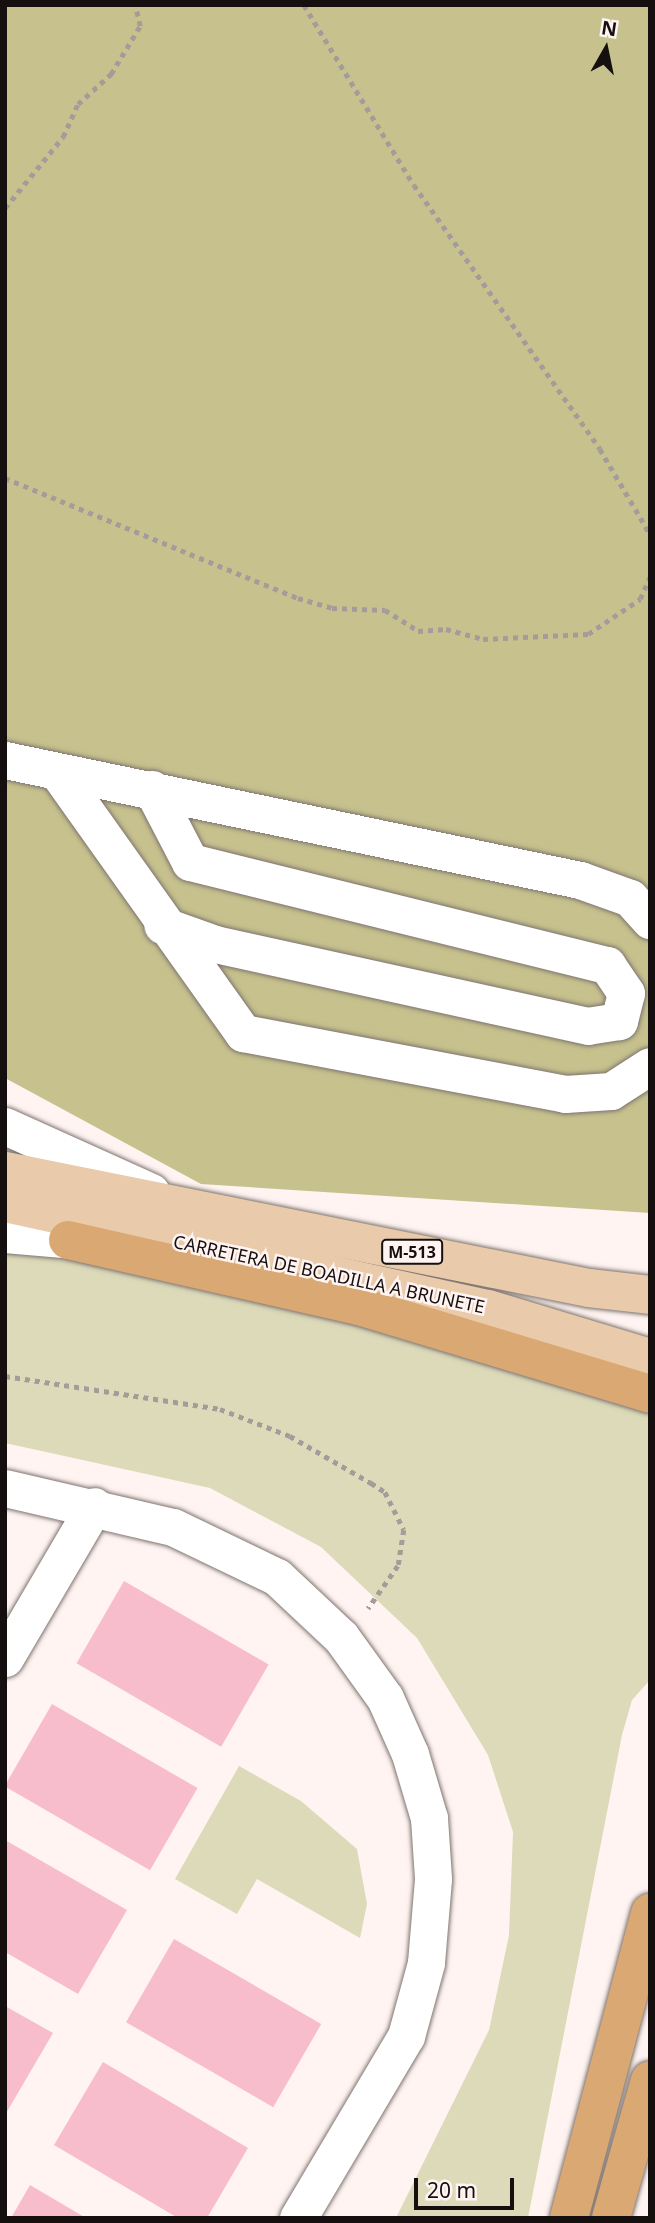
<!DOCTYPE html>
<html>
<head>
<meta charset="utf-8">
<style>
  body { margin:0 }
  #map { position:relative; width:655px; height:2223px; overflow:hidden; background:#fff4f1; font-family:"Noto Sans",sans-serif }
  div>[style] { position:absolute }
  .green>* { inset:0; background:#dddaba }
  .forest>* { inset:0; background:#c6c18d }
  .building>* { inset:0; background:#f7bdcc; transform-origin:0 0 }
  .path>* { height:4.5px; margin-top:-2.25px; transform-origin:0; background:repeating-linear-gradient(90deg,#a59c9a 0 5px,transparent 0 10px) }
  .roads { filter:drop-shadow(0 0 2px #7f7470) drop-shadow(0 0 2px #7f7470) }
  .minor>* { height:37px; margin:-18.5px; padding:0 18.5px; transform-origin:18.5px; border-radius:18.5px; background:#fff }
  .major>* { height:38px; margin:-19px; padding:0 19px; transform-origin:19px; border-radius:19px; background:#e9cbab }
  .highway>* { height:38px; margin:-19px; padding:0 19px; transform-origin:19px; border-radius:19px; background:#daa973 }
  span { translate:-50% -50%; white-space:nowrap; text-align:center; line-height:1.15; -webkit-text-stroke:5px #fff4f1; paint-order:stroke }
  .shield-label span { padding:2px 5px; background:#fff4f1; border:2px solid; border-radius:5px; -webkit-text-stroke-width:0 }
  .shield-label { font-size:16px; color:#15100f; font-weight:700 }
  .street-label { font-size:18px; color:#15100f }
  .frame { position:absolute; inset:0; border:7px solid #15100f; pointer-events:none }
  .north { position:absolute; left:571px; top:14px; width:70px; height:70px; -webkit-text-stroke:5px #fff4f1; paint-order:stroke; rotate:9deg; font-size:19px; font-weight:700; line-height:28px; text-align:center; color:#15100f }
  .north::after { content:''; display:block; margin:auto; width:24px; height:32px; background:#15100f; clip-path:polygon(50% 0,100% 100%,50% 72%,0 100%) }
  .scale { position:absolute; left:414px; top:2178px; width:100px; height:32px; box-sizing:border-box; border:4px solid #15100f; border-top:0; padding-left:9px; font-size:21px; line-height:24px; white-space:nowrap; color:#15100f; -webkit-text-stroke:5px #fff4f1; paint-order:stroke }
</style>
</head>
<body>
<div id="map">
  <div class="green">
    <i style="clip-path:polygon(5px 1250px,183px 1271px,650px 1400px,650px 1680px,632px 1700px,622px 1735px,528px 2218px,396px 2218px,489px 2030px,509px 1935px,513px 1832px,488px 1755px,417px 1638px,321px 1547px,210px 1488px,5px 1443px)"></i>
    <i style="clip-path:polygon(239px 1766px,301px 1801px,357px 1849px,367px 1904px,360px 1938px,257px 1879px,237px 1914px,175px 1879px)"></i>
  </div>
  <div class="forest">
    <i style="clip-path:polygon(5px 5px,650px 5px,650px 1213px,201px 1184px,5px 1078px)"></i>
  </div>
  <div class="building">
    <i style="left:124px;top:1581px;width:167px;height:95px;rotate:30deg"></i>
    <i style="left:52px;top:1704px;width:168px;height:95px;rotate:30deg"></i>
    <i style="clip-path:polygon(5px 1840px,127px 1910px,78px 1994px,5px 1952px)"></i>
    <i style="left:174px;top:1939px;width:170px;height:96px;rotate:30deg"></i>
    <i style="clip-path:polygon(5px 2006px,53px 2033px,5px 2115px)"></i>
    <i style="clip-path:polygon(103px 2062px,248px 2148px,207px 2218px,178px 2218px,54px 2145px)"></i>
    <i style="clip-path:polygon(30px 2185px,86px 2218px,11px 2218px)"></i>
  </div>
  <div class="path">
    <i style="left:304px;top:5px;width:211px;rotate:58.6deg"></i>
    <i style="left:414px;top:185px;width:323px;rotate:54.8deg"></i>
    <i style="left:600px;top:449px;width:99px;rotate:59.5deg"></i>
    <i style="left:5px;top:208px;width:92px;rotate:-50.8deg"></i>
    <i style="left:63px;top:137px;width:36px;rotate:-66deg"></i>
    <i style="left:78px;top:104px;width:45px;rotate:-42.3deg"></i>
    <i style="left:111px;top:74px;width:56px;rotate:-58.9deg"></i>
    <i style="left:140px;top:26px;width:22px;rotate:-103deg"></i>
    <i style="left:5px;top:478px;width:317px;rotate:22.3deg"></i>
    <i style="left:298px;top:598px;width:35px;rotate:16deg"></i>
    <i style="left:332px;top:608px;width:53px;rotate:2.2deg"></i>
    <i style="left:385px;top:610px;width:39px;rotate:32deg"></i>
    <i style="left:418px;top:631px;width:28px;rotate:-4deg"></i>
    <i style="left:446px;top:629px;width:38px;rotate:15deg"></i>
    <i style="left:483px;top:639px;width:105px;rotate:-2.7deg"></i>
    <i style="left:588px;top:634px;width:63px;rotate:-33.9deg"></i>
    <i style="left:640px;top:599px;width:24px;rotate:-66deg"></i>
    <i style="left:5px;top:1376px;width:218px;rotate:8.7deg"></i>
    <i style="left:220px;top:1409px;width:75px;rotate:21.1deg"></i>
    <i style="left:290px;top:1436px;width:94px;rotate:30.1deg"></i>
    <i style="left:371px;top:1483px;width:17px;rotate:33deg"></i>
    <i style="left:385px;top:1492px;width:42px;rotate:63.4deg"></i>
    <i style="left:404px;top:1530px;width:36px;rotate:99deg"></i>
    <i style="left:398px;top:1566px;width:52px;rotate:124.9deg"></i>
  </div>
  <div class="roads">
    <div class="minor">
      <i style="left:5px;top:760px;width:587px;rotate:11.79deg"></i>
      <i style="left:580px;top:880px;width:53px;rotate:19.8deg"></i>
      <i style="left:630px;top:898px;width:30px;rotate:48deg"></i>
      <i style="left:59px;top:774px;width:318px;rotate:54.6deg"></i>
      <i style="left:243px;top:1033px;width:328px;rotate:10.7deg"></i>
      <i style="left:565px;top:1094px;width:46px;rotate:-3.7deg"></i>
      <i style="left:611px;top:1091px;width:46px;rotate:-32.7deg"></i>
      <i style="left:152px;top:789px;width:82px;rotate:62.5deg"></i>
      <i style="left:190px;top:862px;width:430px;rotate:13.9deg"></i>
      <i style="left:607px;top:965px;width:34px;rotate:56deg"></i>
      <i style="left:626px;top:993px;width:29px;rotate:104deg"></i>
      <i style="left:619px;top:1021px;width:31px;rotate:171deg"></i>
      <i style="left:588px;top:1026px;width:382px;rotate:-167.6deg"></i>
      <i style="left:215px;top:944px;width:56px;rotate:-160.3deg"></i>
      <i style="left:5px;top:1126px;width:160px;rotate:24.3deg"></i>
      <i style="left:5px;top:1234px;width:93px;rotate:4.9deg"></i>
      <i style="left:5px;top:1488px;width:172px;rotate:13.1deg"></i>
      <i style="left:173px;top:1527px;width:115px;rotate:25.7deg"></i>
      <i style="left:277px;top:1577px;width:88px;rotate:43.2deg"></i>
      <i style="left:341px;top:1637px;width:75px;rotate:54.2deg"></i>
      <i style="left:385px;top:1698px;width:61px;rotate:65.9deg"></i>
      <i style="left:410px;top:1754px;width:67px;rotate:73.5deg"></i>
      <i style="left:429px;top:1818px;width:61px;rotate:86.2deg"></i>
      <i style="left:433px;top:1879px;width:84px;rotate:94.8deg"></i>
      <i style="left:426px;top:1963px;width:76px;rotate:105.3deg"></i>
      <i style="left:406px;top:2036px;width:212px;rotate:120.7deg"></i>
      <i style="left:5px;top:1658px;width:176px;rotate:-59.6deg"></i>
    </div>
    <div class="major">
      <i style="left:5px;top:1171px;width:596px;rotate:11.33deg"></i>
      <i style="left:589px;top:1288px;width:61px;rotate:6.5deg"></i>
      <i style="left:5px;top:1203px;width:494px;rotate:12.4deg"></i>
      <i style="left:488px;top:1309px;width:169px;rotate:16.8deg"></i>
    </div>
    <div class="highway">
      <i style="left:68px;top:1240px;width:298px;rotate:12.8deg"></i>
      <i style="left:359px;top:1306px;width:304px;rotate:16.8deg"></i>
      <i style="left:569px;top:2218px;width:316px;rotate:-75.1deg"></i>
      <i style="left:611px;top:2218px;width:143px;rotate:-74.2deg"></i>
    </div>
  </div>
  <div class="shield-label">
    <span style="left:412px;top:1252px">M-513</span>
  </div>
  <div class="street-label">
    <span style="left:329px;top:1274px;rotate:12deg">CARRETERA DE BOADILLA A BRUNETE</span>
  </div>
  <div class="frame"></div>
  <div class="north">N</div>
  <div class="scale">20 m</div>
</div>
</body>
</html>
